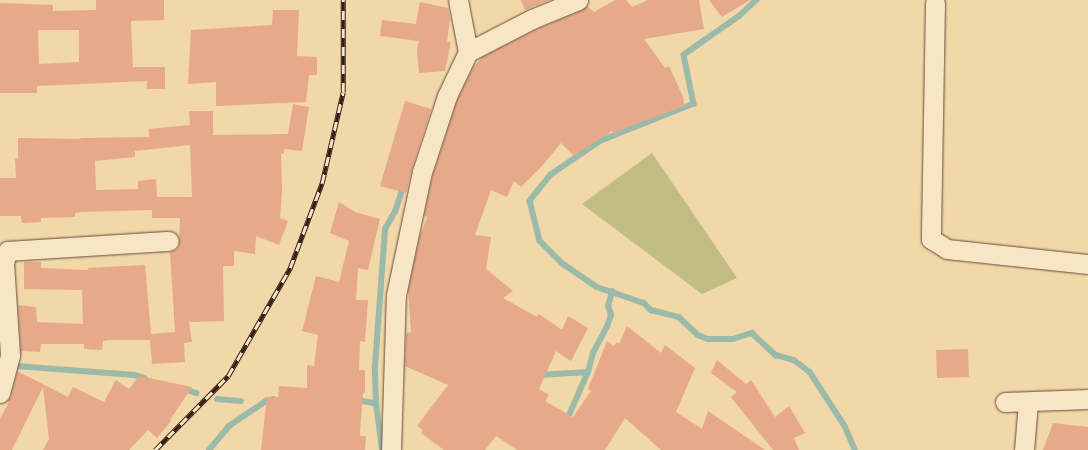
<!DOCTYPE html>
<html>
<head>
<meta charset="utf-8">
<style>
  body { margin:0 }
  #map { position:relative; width:1088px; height:450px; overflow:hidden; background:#f2d7a8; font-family:"IM FELL French Canon",serif }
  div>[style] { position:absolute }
  .green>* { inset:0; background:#bfbd84 }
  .stream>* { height:5.5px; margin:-2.75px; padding:0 2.75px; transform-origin:2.75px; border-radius:2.75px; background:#9bbaa9 }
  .building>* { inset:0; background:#e6a989; transform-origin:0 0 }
  .roads { filter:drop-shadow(0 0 1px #634c3a) drop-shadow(0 0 1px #634c3a) }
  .minor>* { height:19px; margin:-9.5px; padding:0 9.5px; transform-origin:9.5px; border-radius:9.5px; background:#f7e5c6 }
  .rail>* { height:4.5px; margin-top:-2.25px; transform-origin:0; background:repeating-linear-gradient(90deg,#f7e5c6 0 9px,#331e15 0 18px); box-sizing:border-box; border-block:1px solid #331e15 }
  span { translate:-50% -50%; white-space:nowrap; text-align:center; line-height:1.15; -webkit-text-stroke:4px #f7e5c6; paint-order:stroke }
</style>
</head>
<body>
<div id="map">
  <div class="green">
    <i style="clip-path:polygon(652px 153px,737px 278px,702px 294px,582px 204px)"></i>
  </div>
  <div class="stream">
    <i style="left:757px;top:0;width:23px;rotate:137deg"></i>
    <i style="left:740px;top:16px;width:68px;rotate:145.1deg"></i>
    <i style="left:684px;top:55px;width:50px;rotate:78.5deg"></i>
    <i style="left:694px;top:104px;width:100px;rotate:158.3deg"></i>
    <i style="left:601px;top:141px;width:60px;rotate:145.8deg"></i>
    <i style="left:551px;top:175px;width:33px;rotate:129deg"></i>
    <i style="left:530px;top:201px;width:41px;rotate:76deg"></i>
    <i style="left:540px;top:241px;width:31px;rotate:45deg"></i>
    <i style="left:562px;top:263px;width:42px;rotate:34.4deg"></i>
    <i style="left:597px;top:287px;width:50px;rotate:18.8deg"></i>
    <i style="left:644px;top:303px;width:10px;rotate:45deg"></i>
    <i style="left:651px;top:310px;width:29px;rotate:14deg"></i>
    <i style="left:679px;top:317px;width:26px;rotate:43deg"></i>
    <i style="left:698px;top:335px;width:11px;rotate:22deg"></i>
    <i style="left:708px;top:339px;width:25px"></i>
    <i style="left:733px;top:339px;width:20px;rotate:-18deg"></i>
    <i style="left:752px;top:333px;width:33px;rotate:43deg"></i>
    <i style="left:776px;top:355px;width:19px;rotate:16deg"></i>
    <i style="left:794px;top:360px;width:20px;rotate:37deg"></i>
    <i style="left:810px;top:372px;width:64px;rotate:57.1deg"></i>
    <i style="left:845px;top:426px;width:26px;rotate:67deg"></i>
    <i style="left:16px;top:366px;width:119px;rotate:4.3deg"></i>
    <i style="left:135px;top:375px;width:10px;rotate:17deg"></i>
    <i style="left:539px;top:375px;width:49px;rotate:-3.5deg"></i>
    <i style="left:588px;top:372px;width:20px;rotate:-75deg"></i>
    <i style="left:593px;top:353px;width:30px;rotate:-62deg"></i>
    <i style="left:607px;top:327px;width:13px;rotate:-72deg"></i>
    <i style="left:611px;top:315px;width:9px;rotate:-108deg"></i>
    <i style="left:608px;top:306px;width:15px;rotate:-74deg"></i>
    <i style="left:184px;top:389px;width:13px;rotate:18deg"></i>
    <i style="left:217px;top:399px;width:24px;rotate:5deg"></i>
    <i style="left:356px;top:400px;width:20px;rotate:9deg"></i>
    <i style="left:566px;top:422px;width:55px;rotate:-66.3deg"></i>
    <i style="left:209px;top:450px;width:31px;rotate:-50deg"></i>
    <i style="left:229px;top:426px;width:45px;rotate:-34deg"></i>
    <i style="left:266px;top:401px;width:8px;rotate:-14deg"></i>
    <i style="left:382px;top:450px;width:47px;rotate:-97.3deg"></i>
    <i style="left:376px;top:403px;width:37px;rotate:-92deg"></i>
    <i style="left:375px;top:366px;width:137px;rotate:-85.8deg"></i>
    <i style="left:385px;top:229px;width:20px;rotate:-60deg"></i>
    <i style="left:395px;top:212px;width:28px;rotate:-72deg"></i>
  </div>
  <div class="building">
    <i style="clip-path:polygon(evenodd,96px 0,164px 0,164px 20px,131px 21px,131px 23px,133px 67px,165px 67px,165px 89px,147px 89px,147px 81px,37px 86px,37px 93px,0 93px,0 3px,53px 5px,53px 11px,96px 10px,96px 0,38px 30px,79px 30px,79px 62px,39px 64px,38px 30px)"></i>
    <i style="clip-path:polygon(521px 0,549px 0,525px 10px)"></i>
    <i style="clip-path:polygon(615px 0,626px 0,632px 7px,648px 0,699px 0,704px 29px,644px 39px,665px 68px,669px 66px,684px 99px,683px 100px,685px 106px,627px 127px,614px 134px,612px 131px,574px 156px,561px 143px,542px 166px,521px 187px,514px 181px,507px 197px,491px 190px,475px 235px,491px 237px,486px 269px,513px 291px,503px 298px,537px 317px,539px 314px,562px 330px,568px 316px,588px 328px,571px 361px,556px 351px,539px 389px,549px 395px,545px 401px,573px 417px,591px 391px,588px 389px,607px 341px,614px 346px,617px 342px,619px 344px,627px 326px,661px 353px,665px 345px,695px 368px,676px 412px,702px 429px,708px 411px,765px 450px,661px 450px,625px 418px,605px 450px,517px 450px,496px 436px,485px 450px,444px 450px,421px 433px,423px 430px,417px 426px,448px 385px,405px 366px,406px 333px,411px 332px,408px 290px,419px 238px,427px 218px,424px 214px,433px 175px,457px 100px,472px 69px,482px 57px,537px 29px,582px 10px,587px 6px,594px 12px)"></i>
    <i style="clip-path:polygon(709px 0,750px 0,722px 17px)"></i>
    <i style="clip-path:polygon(420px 2px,448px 8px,450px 19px,447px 42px,451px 42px,445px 71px,419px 73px,417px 50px,419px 41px,380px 36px,382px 20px,416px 24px)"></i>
    <i style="clip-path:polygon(273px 10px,299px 10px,297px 56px,317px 57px,317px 75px,309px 75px,306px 102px,216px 106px,216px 82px,188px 84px,191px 30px,272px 25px)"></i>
    <i style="clip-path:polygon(405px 101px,431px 109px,412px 169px,406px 193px,380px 186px)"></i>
    <i style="clip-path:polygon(evenodd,293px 104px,309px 107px,302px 151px,284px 149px,284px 153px,281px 154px,282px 190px,280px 218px,288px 221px,279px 245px,256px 236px,255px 254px,234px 251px,234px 266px,223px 266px,224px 321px,189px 322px,192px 342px,184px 343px,185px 362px,152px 364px,150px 340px,108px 340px,103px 341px,102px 350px,84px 349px,84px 344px,41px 344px,40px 352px,22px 351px,21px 356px,18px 305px,36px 307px,37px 322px,83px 324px,82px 290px,24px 289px,24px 262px,41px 262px,41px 268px,88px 270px,88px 268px,145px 265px,151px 334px,175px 332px,170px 252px,177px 250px,179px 246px,180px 218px,152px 218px,152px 210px,81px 212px,75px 213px,75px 217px,41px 218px,41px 222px,22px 223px,21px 216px,0 216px,0 178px,16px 178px,15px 159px,18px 158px,18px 138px,80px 139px,81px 138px,149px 137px,149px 129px,190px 125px,189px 111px,213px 111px,213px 135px,288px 134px,293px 104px,190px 145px,192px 197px,157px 197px,156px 179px,138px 181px,138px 189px,96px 190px,95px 161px,135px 157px,135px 151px,190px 145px)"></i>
    <i style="clip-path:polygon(339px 202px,355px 212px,380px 219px,368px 270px,358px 268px,356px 300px,368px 300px,365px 342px,360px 341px,359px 370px,365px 370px,365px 393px,363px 393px,360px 432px,360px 436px,366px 436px,365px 450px,261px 450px,267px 397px,278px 397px,279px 386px,307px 388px,307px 365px,314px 366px,318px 335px,302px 331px,316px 276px,339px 282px,349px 241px,330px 233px)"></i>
    <i style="left:968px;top:349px;width:28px;height:32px;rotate:88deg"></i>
    <i style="clip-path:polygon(717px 360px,746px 384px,751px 380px,775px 417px,789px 406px,805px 433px,794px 438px,799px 450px,773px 450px,731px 397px,737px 392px,711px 373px)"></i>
    <i style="clip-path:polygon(17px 371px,68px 397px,73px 387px,104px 402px,116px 380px,129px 389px,139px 376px,192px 387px,170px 420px,171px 421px,157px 438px,148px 430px,129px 450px,43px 450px,49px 439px,43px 387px,12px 450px,0 450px,0 419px,9px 402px,7px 401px,11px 396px)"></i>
    <i style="clip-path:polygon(1053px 423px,1088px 427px,1088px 450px,1043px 450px)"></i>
  </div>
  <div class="roads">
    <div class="minor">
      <i style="left:458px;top:0;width:53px;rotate:79.1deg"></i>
      <i style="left:935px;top:3px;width:236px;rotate:91deg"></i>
      <i style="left:931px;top:239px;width:19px;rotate:32deg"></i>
      <i style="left:947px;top:249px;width:142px;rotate:6.1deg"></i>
      <i style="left:0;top:393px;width:39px;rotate:-75deg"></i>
      <i style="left:10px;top:355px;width:93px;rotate:-93.7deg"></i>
      <i style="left:4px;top:262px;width:12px;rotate:-70deg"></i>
      <i style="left:8px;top:251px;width:161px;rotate:-3.6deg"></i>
      <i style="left:1005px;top:402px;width:83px;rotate:-2.1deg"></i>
      <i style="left:391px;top:450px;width:155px;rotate:-88.2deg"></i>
      <i style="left:396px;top:295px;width:126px;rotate:-78.1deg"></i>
      <i style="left:422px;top:172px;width:80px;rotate:-71.8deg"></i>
      <i style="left:447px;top:96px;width:49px;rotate:-64.5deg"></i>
      <i style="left:468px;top:52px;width:72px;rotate:-27.3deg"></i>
      <i style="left:532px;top:19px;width:50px;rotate:-22.4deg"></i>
      <i style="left:1024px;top:450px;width:48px;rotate:-85.2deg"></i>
    </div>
  </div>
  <div class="rail">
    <i style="left:155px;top:450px;width:104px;rotate:-45.4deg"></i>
    <i style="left:228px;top:376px;width:125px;rotate:-60.1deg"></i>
    <i style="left:290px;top:268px;width:91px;rotate:-69.4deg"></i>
    <i style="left:322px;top:183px;width:93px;rotate:-77deg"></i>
    <i style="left:343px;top:92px;width:92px;rotate:-90deg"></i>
  </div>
</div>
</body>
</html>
